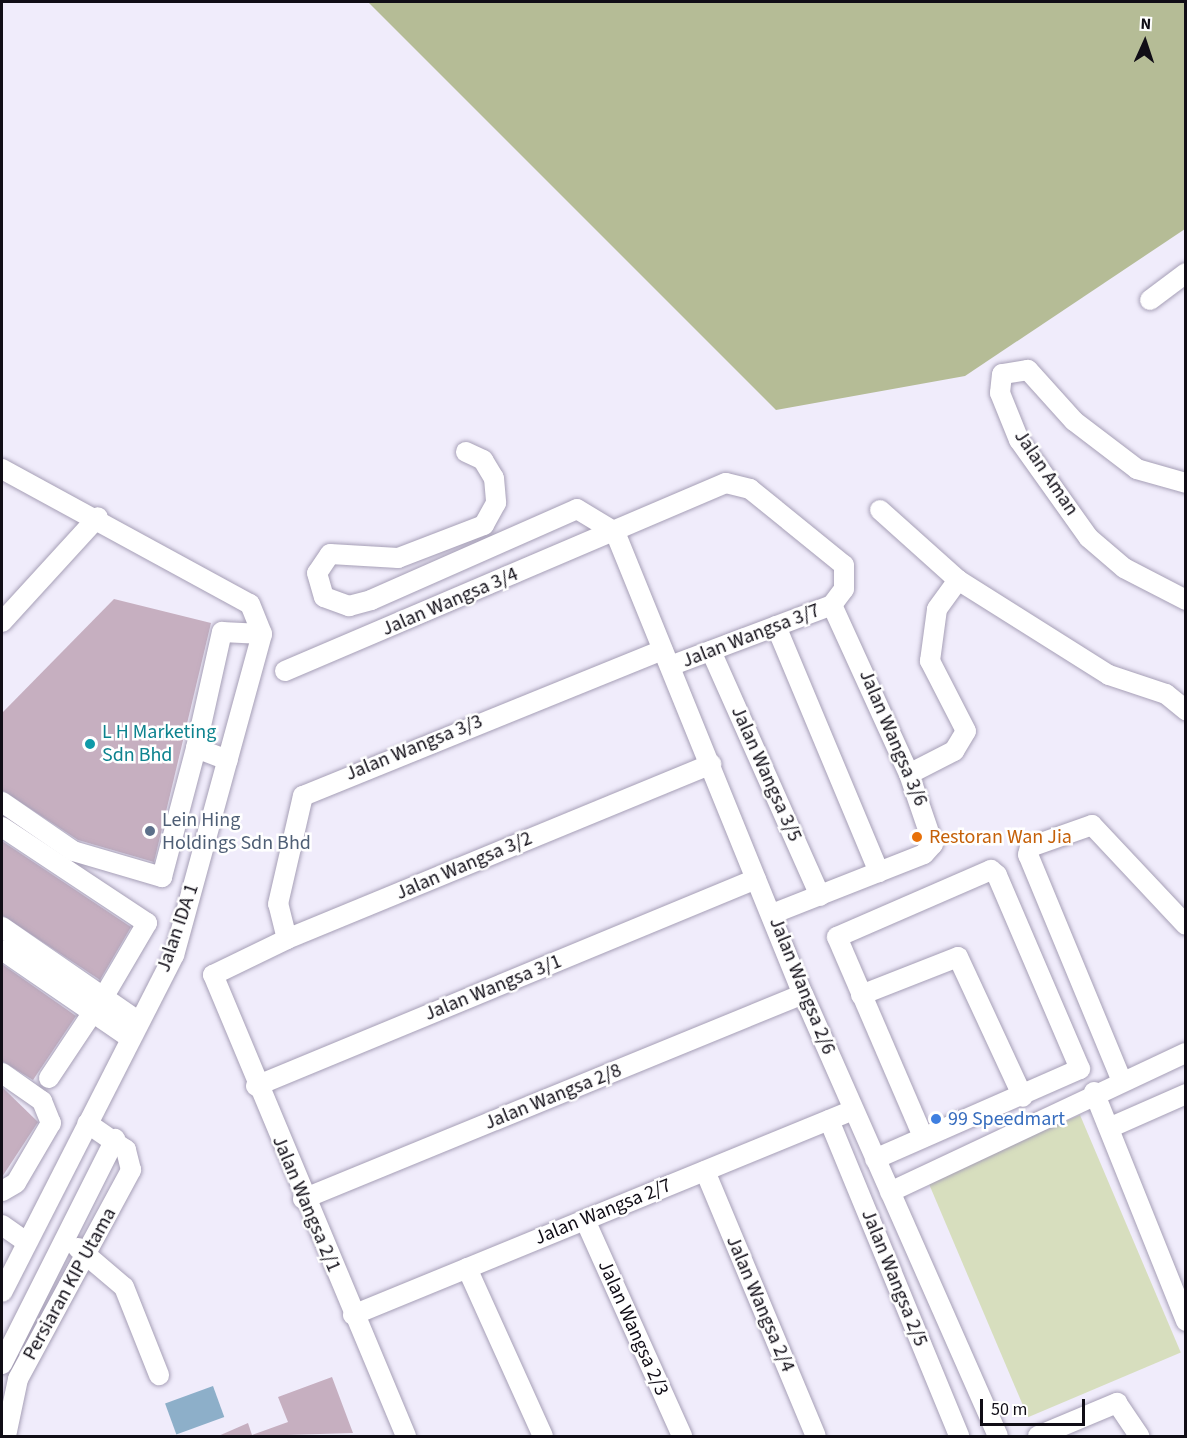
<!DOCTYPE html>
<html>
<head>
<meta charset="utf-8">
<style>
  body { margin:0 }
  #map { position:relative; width:1187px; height:1438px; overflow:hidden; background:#f0ecfb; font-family:"Source Sans 3",sans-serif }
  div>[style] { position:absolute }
  .green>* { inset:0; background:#d7debe; transform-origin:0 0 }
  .forest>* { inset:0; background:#b5bc96 }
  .water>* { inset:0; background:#8dafc9; transform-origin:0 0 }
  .building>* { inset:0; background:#c6afc0 }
  .roads { filter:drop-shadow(0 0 2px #a69fb6) drop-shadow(0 0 2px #a69fb6) }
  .minor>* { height:20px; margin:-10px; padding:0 10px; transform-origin:10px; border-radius:10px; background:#fff }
  .dots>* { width:16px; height:16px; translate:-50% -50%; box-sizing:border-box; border:3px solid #fff; border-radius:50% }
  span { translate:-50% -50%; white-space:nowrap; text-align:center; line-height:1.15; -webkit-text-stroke:5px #fff; paint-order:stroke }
  .street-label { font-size:20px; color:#100d16 }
  .culture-label { font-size:20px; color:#0d838f }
  .left { translate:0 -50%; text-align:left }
  .service-label { font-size:20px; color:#4e5e75 }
  .food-label { font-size:20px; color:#c56008 }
  .shop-label { font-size:20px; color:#366cbe }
  .frame { position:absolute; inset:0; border:3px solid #100d16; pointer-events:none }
  .north { position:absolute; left:1115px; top:12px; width:60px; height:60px; -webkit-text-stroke:4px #fff; paint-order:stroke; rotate:3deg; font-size:16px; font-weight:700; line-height:24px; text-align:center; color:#100d16 }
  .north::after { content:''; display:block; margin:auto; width:21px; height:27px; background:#100d16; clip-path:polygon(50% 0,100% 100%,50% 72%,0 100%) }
  .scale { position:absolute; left:980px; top:1399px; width:105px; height:27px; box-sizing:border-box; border:3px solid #100d16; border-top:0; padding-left:8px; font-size:18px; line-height:21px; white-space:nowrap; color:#100d16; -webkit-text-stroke:4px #fff; paint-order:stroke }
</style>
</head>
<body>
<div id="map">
  <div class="green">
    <i style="left:1080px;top:1115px;width:258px;height:166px;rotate:67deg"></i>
  </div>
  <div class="forest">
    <i style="clip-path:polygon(368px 2px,1185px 2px,1185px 229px,965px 376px,776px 410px)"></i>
  </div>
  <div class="water">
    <i style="left:213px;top:1386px;width:33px;height:51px;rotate:70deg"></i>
  </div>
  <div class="building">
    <i style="clip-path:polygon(114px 599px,211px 623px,154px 862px,78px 840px,2px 790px,3px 712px)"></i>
    <i style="clip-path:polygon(2px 841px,131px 927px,100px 980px,2px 915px)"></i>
    <i style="clip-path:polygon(2px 964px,76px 1016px,33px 1080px,2px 1061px)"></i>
    <i style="clip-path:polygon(2px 1087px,38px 1122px,2px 1177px)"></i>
    <i style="clip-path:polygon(332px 1377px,353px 1433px,216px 1437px,248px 1423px,252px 1435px,288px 1422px,278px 1397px)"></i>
  </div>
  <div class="roads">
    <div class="minor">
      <i style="left:1150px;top:300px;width:45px;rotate:-36.9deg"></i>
      <i style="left:466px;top:452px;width:19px;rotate:25deg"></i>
      <i style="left:483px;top:460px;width:21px;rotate:59deg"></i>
      <i style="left:494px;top:478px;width:25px;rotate:85deg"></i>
      <i style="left:496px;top:503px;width:25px;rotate:119deg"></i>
      <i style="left:484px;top:525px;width:92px;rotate:159deg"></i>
      <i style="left:398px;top:558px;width:68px;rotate:-176.6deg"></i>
      <i style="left:330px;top:554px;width:23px;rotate:124deg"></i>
      <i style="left:317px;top:573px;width:25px;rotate:74deg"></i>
      <i style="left:324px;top:597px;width:27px;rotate:20deg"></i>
      <i style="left:349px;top:606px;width:23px;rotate:-15deg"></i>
      <i style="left:371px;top:600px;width:225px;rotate:-23.8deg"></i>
      <i style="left:577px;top:509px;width:44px;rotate:31.2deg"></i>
      <i style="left:2px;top:469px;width:282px;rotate:28.6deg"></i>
      <i style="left:250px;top:604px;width:32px;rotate:68deg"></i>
      <i style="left:262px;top:634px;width:333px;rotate:105.3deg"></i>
      <i style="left:174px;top:955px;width:378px;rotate:117deg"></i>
      <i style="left:1186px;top:483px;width:51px;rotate:-164.1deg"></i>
      <i style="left:1137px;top:469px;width:79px;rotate:-142.7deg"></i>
      <i style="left:1074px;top:421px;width:69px;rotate:-132deg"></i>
      <i style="left:1028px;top:370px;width:26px;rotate:171deg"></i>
      <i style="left:1002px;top:374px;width:19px;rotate:96deg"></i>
      <i style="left:1000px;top:393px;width:51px;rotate:68deg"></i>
      <i style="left:1019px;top:440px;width:120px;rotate:54.5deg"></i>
      <i style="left:1089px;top:538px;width:46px;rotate:40.6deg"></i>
      <i style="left:1124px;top:568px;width:70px;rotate:27.3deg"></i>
      <i style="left:880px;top:510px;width:105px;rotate:41.9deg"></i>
      <i style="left:958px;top:580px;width:178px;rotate:32.2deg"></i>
      <i style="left:1109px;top:675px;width:60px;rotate:18.4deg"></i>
      <i style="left:1166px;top:694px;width:26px;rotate:39deg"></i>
      <i style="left:615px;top:532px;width:499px;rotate:67.9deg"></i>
      <i style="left:803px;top:994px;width:483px;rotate:66.2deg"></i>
      <i style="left:2px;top:622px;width:142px;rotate:-47.6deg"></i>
      <i style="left:776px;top:626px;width:267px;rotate:67.3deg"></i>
      <i style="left:711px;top:651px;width:268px;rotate:66deg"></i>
      <i style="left:670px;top:666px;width:173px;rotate:-20.6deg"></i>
      <i style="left:285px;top:671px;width:479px;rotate:-23.1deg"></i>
      <i style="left:726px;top:483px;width:25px;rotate:14deg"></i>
      <i style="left:750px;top:489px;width:121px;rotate:39deg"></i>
      <i style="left:844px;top:565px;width:24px;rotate:90deg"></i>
      <i style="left:844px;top:589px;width:20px;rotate:127deg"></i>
      <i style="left:196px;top:748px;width:119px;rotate:-77.4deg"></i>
      <i style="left:222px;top:632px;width:40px;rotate:2.9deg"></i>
      <i style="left:909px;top:774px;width:51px;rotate:-27.1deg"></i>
      <i style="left:954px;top:751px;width:23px;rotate:-59deg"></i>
      <i style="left:966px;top:731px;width:79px;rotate:-117.2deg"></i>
      <i style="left:930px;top:661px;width:52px;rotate:-82.3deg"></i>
      <i style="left:937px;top:609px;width:36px;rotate:-54deg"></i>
      <i style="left:2px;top:802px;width:86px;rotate:34.6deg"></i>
      <i style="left:73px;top:851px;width:93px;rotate:16.3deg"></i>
      <i style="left:162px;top:877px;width:133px;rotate:-75.2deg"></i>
      <i style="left:196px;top:748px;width:34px;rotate:21deg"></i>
      <i style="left:2px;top:827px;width:174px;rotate:33.5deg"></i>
      <i style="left:147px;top:923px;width:87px;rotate:120.4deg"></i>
      <i style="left:772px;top:914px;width:163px;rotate:-21.5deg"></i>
      <i style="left:924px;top:854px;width:13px;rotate:-48deg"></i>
      <i style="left:933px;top:844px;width:74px;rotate:-108.9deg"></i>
      <i style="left:909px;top:774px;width:186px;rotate:-114.5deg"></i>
      <i style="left:2px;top:927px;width:167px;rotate:34.7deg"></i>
      <i style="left:287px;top:939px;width:36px;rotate:-104deg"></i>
      <i style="left:278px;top:904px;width:111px;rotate:-77deg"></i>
      <i style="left:303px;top:796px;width:388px;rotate:-22.1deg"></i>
      <i style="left:2px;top:950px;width:155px;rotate:34.5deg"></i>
      <i style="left:861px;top:995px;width:104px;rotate:-21.4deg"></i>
      <i style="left:958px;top:957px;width:154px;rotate:65.1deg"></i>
      <i style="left:2px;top:1073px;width:49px;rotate:35deg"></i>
      <i style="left:42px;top:1101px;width:24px;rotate:68deg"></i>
      <i style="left:51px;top:1123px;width:69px;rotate:120.3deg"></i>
      <i style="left:16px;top:1183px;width:16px;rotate:150deg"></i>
      <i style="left:49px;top:1078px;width:79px;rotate:-56.3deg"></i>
      <i style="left:1121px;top:1079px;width:243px;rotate:-112.5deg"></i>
      <i style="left:1028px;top:855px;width:8px;rotate:-76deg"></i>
      <i style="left:1030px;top:847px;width:66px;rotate:-19.5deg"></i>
      <i style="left:1092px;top:825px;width:137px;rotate:46.8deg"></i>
      <i style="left:256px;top:1086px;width:541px;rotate:-22.49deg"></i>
      <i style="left:1094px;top:1092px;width:247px;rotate:68.1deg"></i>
      <i style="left:829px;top:1120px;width:342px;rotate:67.6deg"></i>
      <i style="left:1109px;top:1128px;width:84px;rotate:-23.8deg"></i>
      <i style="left:875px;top:1159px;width:224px;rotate:-23.7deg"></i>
      <i style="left:1080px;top:1069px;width:211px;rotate:-113.2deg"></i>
      <i style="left:997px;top:875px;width:8px;rotate:-140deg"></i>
      <i style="left:991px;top:870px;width:168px;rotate:156.5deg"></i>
      <i style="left:837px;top:937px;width:218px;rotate:66.7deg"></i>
      <i style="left:705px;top:1171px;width:287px;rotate:67.3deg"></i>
      <i style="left:890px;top:1192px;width:327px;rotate:-25.2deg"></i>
      <i style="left:303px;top:1199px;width:540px;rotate:-22.29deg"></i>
      <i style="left:585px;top:1220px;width:237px;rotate:65.8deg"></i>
      <i style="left:2px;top:1225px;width:29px;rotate:35deg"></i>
      <i style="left:78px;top:1248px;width:60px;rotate:40.3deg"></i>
      <i style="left:124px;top:1287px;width:95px;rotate:68.3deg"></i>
      <i style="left:467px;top:1268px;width:184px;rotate:65.7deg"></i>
      <i style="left:353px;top:1315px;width:540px;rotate:-22.29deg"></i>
      <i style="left:2px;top:1364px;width:252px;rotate:-63.3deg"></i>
      <i style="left:6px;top:1436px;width:58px;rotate:-78.1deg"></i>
      <i style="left:18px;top:1379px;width:238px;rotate:-61.6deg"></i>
      <i style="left:131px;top:1170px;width:21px;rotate:-104deg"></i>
      <i style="left:126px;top:1150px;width:47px;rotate:-145.3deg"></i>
      <i style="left:406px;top:1436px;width:500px;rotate:-112.7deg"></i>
      <i style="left:213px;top:975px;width:82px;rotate:-25.9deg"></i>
      <i style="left:287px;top:939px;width:459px;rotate:-22.4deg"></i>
      <i style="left:1038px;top:1436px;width:86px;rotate:-22.7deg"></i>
      <i style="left:1117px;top:1403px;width:40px;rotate:56deg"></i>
    </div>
  </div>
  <div class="dots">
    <i style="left:90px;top:744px;background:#0f9aa8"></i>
    <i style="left:150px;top:831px;background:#5c6f8a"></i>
    <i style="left:917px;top:837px;background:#e8710a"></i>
    <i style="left:936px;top:1119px;background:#3f7fe0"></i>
  </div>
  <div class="street-label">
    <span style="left:1046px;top:473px;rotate:56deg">Jalan Aman</span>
    <span style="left:450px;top:602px;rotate:-23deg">Jalan Wangsa 3/4</span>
    <span style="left:751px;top:636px;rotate:-21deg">Jalan Wangsa 3/7</span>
    <span style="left:893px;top:738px;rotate:67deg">Jalan Wangsa 3/6</span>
    <span style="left:414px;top:748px;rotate:-22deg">Jalan Wangsa 3/3</span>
    <span style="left:766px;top:774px;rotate:66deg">Jalan Wangsa 3/5</span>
    <span style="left:464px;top:866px;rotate:-23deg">Jalan Wangsa 3/2</span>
    <span style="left:178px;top:928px;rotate:-71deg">Jalan IDA 1</span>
    <span style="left:802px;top:986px;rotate:68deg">Jalan Wangsa 2/6</span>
    <span style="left:493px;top:988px;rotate:-22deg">Jalan Wangsa 3/1</span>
    <span style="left:553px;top:1097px;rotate:-22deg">Jalan Wangsa 2/8</span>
    <span style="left:306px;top:1204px;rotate:67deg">Jalan Wangsa 2/1</span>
    <span style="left:603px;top:1212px;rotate:-22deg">Jalan Wangsa 2/7</span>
    <span style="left:894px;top:1278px;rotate:68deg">Jalan Wangsa 2/5</span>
    <span style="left:70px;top:1284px;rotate:-61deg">Persiaran KIP Utama</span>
    <span style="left:760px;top:1304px;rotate:67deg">Jalan Wangsa 2/4</span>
    <span style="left:633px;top:1328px;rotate:66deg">Jalan Wangsa 2/3</span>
  </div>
  <div class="culture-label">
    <span class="left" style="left:102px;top:744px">L H Marketing<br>Sdn Bhd</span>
  </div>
  <div class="service-label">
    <span class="left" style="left:162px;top:832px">Lein Hing<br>Holdings Sdn Bhd</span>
  </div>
  <div class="food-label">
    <span class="left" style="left:929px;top:837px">Restoran Wan Jia</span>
  </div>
  <div class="shop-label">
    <span class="left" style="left:948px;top:1119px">99 Speedmart</span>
  </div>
  <div class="frame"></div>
  <div class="north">N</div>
  <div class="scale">50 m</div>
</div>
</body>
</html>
